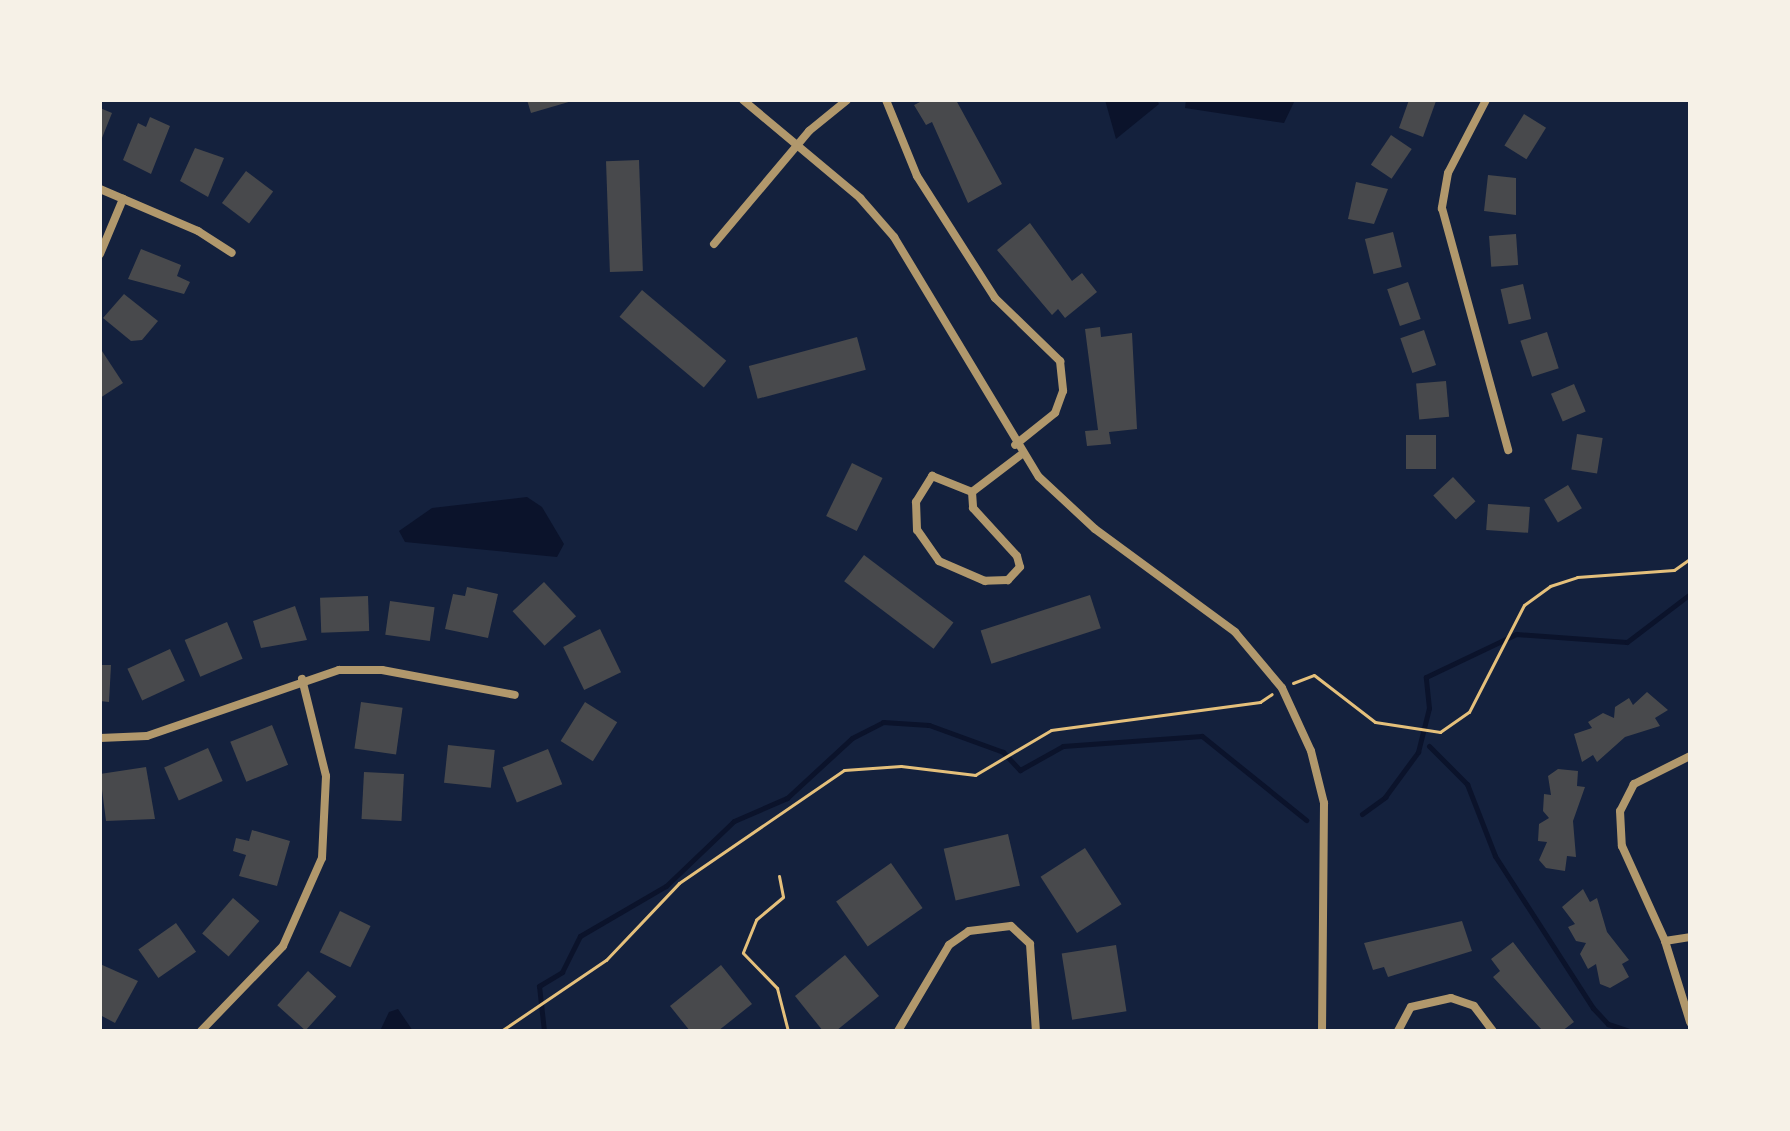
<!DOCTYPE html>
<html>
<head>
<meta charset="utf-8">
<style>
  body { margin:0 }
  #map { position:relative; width:1790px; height:1131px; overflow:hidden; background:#14213d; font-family:"PT Sans Narrow",sans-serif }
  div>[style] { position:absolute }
  .water>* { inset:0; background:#0b132b }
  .stream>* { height:5px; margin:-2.5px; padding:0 2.5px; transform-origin:2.5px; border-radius:2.5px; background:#0b132b }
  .building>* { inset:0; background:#48494c; transform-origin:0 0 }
  .path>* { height:3px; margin:-1.5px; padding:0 1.5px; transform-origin:1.5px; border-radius:1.5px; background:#e5c07b }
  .minor>* { height:8px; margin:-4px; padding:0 4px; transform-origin:4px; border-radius:4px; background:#b1986c }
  span { translate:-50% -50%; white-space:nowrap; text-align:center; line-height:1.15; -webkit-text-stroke:6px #f6f1e7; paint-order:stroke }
  .frame { position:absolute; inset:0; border:102px solid #f6f1e7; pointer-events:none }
</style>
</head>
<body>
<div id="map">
  <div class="water">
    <i style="clip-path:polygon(1105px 100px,1157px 100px,1159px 104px,1116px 139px)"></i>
    <i style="clip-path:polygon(1186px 100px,1295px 100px,1284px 123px,1185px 108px)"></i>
    <i style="clip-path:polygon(527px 497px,542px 507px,564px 544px,557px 557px,405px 542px,399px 531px,432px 508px)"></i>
    <i style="clip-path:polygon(398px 1009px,413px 1031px,380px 1031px,389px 1012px)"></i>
  </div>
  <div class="stream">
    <i style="left:1429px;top:746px;width:54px;rotate:45deg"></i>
    <i style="left:1467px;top:784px;width:77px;rotate:68.7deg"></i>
    <i style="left:1495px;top:856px;width:181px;rotate:57.2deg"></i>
    <i style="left:1593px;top:1008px;width:22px;rotate:47deg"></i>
    <i style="left:1608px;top:1024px;width:23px;rotate:18deg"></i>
    <i style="left:1362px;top:814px;width:29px;rotate:-36deg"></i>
    <i style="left:1385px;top:797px;width:56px;rotate:-53.7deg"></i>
    <i style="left:1418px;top:752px;width:45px;rotate:-76deg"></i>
    <i style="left:1429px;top:708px;width:31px;rotate:-96deg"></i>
    <i style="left:1426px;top:677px;width:100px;rotate:-25.5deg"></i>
    <i style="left:1516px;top:634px;width:111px;rotate:4.1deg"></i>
    <i style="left:1627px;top:642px;width:79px;rotate:-37.3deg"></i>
    <i style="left:544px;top:1031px;width:45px;rotate:-96.3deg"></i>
    <i style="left:539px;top:986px;width:27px;rotate:-31deg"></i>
    <i style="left:562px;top:972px;width:40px;rotate:-63.4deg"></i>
    <i style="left:580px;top:936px;width:99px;rotate:-30.2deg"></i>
    <i style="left:666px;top:886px;width:94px;rotate:-43.7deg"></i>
    <i style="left:734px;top:821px;width:58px;rotate:-23.5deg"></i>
    <i style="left:787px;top:798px;width:88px;rotate:-42.7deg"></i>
    <i style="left:852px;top:738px;width:35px;rotate:-27deg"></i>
    <i style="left:883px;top:722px;width:46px;rotate:3.7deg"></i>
    <i style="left:929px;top:725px;width:79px;rotate:20deg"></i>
    <i style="left:1003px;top:752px;width:25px;rotate:47deg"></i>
    <i style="left:1020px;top:770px;width:49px;rotate:-29.2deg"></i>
    <i style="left:1063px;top:746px;width:139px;rotate:-4.1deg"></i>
    <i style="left:1202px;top:736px;width:134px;rotate:38.9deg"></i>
  </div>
  <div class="building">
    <i style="clip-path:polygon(527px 100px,572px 100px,572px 101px,531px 113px)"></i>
    <i style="clip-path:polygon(924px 100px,956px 100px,1002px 184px,968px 203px,932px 122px,926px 125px,914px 105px)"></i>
    <i style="clip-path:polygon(1409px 100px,1436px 101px,1423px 137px,1399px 128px)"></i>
    <i style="clip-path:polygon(100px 108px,112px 113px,100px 143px)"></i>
    <i style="left:1524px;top:114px;width:26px;height:37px;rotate:32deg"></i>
    <i style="clip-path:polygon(150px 117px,170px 126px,151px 174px,123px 160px,138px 123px,146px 127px)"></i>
    <i style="left:1391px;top:135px;width:25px;height:36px;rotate:34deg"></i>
    <i style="clip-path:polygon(195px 148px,224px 158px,208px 197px,180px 181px)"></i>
    <i style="left:639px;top:160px;width:111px;height:33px;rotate:88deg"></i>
    <i style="left:246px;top:171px;width:34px;height:40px;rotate:37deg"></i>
    <i style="clip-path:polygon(1488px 175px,1516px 178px,1516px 215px,1484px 211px)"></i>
    <i style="clip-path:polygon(1356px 182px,1388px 189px,1374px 224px,1348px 219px)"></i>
    <i style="clip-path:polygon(1030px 223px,1072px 281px,1082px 273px,1097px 292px,1065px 318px,1058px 309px,1052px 315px,997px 250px)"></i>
    <i style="left:1393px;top:232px;width:36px;height:29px;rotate:76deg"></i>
    <i style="left:1516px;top:234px;width:31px;height:27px;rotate:86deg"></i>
    <i style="clip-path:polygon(141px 249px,181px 265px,177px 276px,190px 282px,184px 294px,128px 279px)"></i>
    <i style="left:1408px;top:282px;width:39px;height:22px;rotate:71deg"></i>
    <i style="left:1523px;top:284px;width:36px;height:23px;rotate:77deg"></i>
    <i style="left:642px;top:290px;width:110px;height:35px;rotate:40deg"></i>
    <i style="clip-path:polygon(124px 294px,158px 321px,142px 340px,131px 341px,103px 318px)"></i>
    <i style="clip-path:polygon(1100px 327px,1101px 337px,1132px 333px,1137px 429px,1109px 432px,1111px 444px,1087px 446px,1085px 431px,1098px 430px,1085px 329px)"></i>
    <i style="left:1424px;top:330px;width:37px;height:25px;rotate:71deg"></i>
    <i style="left:1547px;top:332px;width:38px;height:28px;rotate:72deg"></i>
    <i style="left:857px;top:337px;width:34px;height:112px;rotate:75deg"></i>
    <i style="clip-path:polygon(100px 348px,123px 383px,100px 398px)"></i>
    <i style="left:1446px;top:381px;width:36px;height:30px;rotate:85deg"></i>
    <i style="left:1574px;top:384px;width:30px;height:25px;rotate:67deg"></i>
    <i style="left:1577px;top:434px;width:26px;height:36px;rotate:9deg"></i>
    <i style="left:1406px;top:435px;width:30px;height:34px"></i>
    <i style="left:852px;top:463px;width:34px;height:59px;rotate:26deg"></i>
    <i style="left:1453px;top:477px;width:33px;height:27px;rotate:47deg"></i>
    <i style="left:1568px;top:485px;width:27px;height:28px;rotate:59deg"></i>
    <i style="left:1488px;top:504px;width:42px;height:26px;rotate:4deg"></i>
    <i style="left:864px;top:555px;width:112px;height:33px;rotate:37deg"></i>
    <i style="left:544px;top:582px;width:47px;height:43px;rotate:47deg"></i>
    <i style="clip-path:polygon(467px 587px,498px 594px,488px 638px,445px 629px,453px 594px,465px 596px)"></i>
    <i style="left:1090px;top:595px;width:35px;height:115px;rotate:72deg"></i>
    <i style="left:368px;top:596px;width:35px;height:48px;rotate:88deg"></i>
    <i style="left:390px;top:601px;width:45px;height:34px;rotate:8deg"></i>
    <i style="clip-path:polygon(295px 606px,307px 640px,261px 648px,253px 621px)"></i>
    <i style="left:227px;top:622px;width:40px;height:46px;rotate:67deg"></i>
    <i style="left:600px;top:629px;width:48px;height:41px;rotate:64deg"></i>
    <i style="left:170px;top:649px;width:35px;height:47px;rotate:65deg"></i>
    <i style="clip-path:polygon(100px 665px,111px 665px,109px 702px,100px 701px)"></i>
    <i style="clip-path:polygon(1647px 692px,1668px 710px,1655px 718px,1660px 726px,1625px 737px,1597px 762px,1593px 755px,1582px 762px,1574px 734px,1592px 728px,1588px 722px,1603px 713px,1614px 718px,1615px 707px,1629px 698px,1633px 705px)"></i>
    <i style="left:361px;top:702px;width:42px;height:47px;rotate:8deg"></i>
    <i style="left:585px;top:702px;width:38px;height:46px;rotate:32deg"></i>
    <i style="left:272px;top:725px;width:43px;height:45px;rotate:68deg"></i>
    <i style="left:448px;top:745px;width:47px;height:38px;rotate:6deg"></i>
    <i style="left:208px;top:748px;width:36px;height:48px;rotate:66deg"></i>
    <i style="left:548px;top:749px;width:38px;height:49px;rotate:68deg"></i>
    <i style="clip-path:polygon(146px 767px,155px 819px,106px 821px,100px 774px)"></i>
    <i style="clip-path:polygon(1558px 769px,1578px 771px,1577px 786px,1585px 787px,1573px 821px,1576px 857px,1567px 856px,1565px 871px,1546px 868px,1539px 860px,1547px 842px,1538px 841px,1539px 824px,1549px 818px,1543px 811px,1544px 794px,1551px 795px,1548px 776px)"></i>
    <i style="left:364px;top:772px;width:40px;height:47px;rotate:3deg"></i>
    <i style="clip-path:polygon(252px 830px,290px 841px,277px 886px,239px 876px,246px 855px,233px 851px,236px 838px,249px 841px)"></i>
    <i style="left:1008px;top:834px;width:53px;height:66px;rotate:77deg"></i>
    <i style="left:1085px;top:848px;width:67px;height:53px;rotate:57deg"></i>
    <i style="left:891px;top:863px;width:55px;height:67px;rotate:55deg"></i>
    <i style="clip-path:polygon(1583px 889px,1590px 902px,1597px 898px,1607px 932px,1629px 960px,1622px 964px,1629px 977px,1610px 988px,1600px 984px,1596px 964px,1588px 969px,1580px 954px,1586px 943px,1576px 941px,1568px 927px,1575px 924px,1562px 907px)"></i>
    <i style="left:233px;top:898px;width:35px;height:47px;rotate:41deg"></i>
    <i style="left:340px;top:911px;width:34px;height:46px;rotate:26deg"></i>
    <i style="clip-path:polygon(1462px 921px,1472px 951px,1388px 977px,1384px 967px,1373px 970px,1364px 943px)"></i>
    <i style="left:176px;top:923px;width:35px;height:46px;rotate:55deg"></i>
    <i style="clip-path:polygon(1513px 942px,1574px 1022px,1562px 1031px,1542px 1030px,1493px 977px,1500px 971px,1491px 959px)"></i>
    <i style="left:1116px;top:945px;width:67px;height:55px;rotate:81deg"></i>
    <i style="clip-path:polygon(845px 955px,879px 996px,836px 1031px,823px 1031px,795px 996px)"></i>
    <i style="clip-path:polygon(100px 964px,138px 981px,115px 1023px,100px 1015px)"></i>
    <i style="clip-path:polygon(721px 965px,752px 1004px,718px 1031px,690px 1031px,670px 1006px)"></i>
    <i style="left:308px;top:971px;width:38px;height:46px;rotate:42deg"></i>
  </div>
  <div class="path">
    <i style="left:1293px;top:683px;width:22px;rotate:-21deg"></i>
    <i style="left:1314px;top:675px;width:77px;rotate:37.6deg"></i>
    <i style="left:1375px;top:722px;width:66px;rotate:8.7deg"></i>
    <i style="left:1440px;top:732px;width:35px;rotate:-35deg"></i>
    <i style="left:1469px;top:712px;width:120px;rotate:-62.8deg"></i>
    <i style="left:1524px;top:605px;width:32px;rotate:-36deg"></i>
    <i style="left:1550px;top:586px;width:28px;rotate:-18deg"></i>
    <i style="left:1577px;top:577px;width:97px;rotate:-4.1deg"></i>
    <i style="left:1674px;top:570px;width:19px;rotate:-35deg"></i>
    <i style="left:779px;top:876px;width:21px;rotate:79deg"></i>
    <i style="left:783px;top:897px;width:35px;rotate:140deg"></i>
    <i style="left:756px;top:920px;width:35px;rotate:112deg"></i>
    <i style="left:743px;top:953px;width:49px;rotate:45.8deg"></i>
    <i style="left:777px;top:988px;width:44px;rotate:75.7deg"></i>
    <i style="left:501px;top:1031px;width:127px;rotate:-34.1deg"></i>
    <i style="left:606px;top:960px;width:106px;rotate:-46.5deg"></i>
    <i style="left:679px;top:883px;width:200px;rotate:-34.4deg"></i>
    <i style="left:844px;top:770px;width:57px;rotate:-4deg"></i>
    <i style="left:901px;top:766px;width:75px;rotate:6.9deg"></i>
    <i style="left:975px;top:775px;width:88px;rotate:-30.6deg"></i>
    <i style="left:1051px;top:730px;width:211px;rotate:-7.6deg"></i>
    <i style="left:1260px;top:702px;width:14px;rotate:-34deg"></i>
  </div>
  <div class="minor">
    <i style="left:743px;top:100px;width:153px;rotate:39.9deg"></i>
    <i style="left:860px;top:198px;width:52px;rotate:48.9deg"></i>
    <i style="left:894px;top:237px;width:280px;rotate:58.9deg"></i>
    <i style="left:1039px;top:477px;width:76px;rotate:42.9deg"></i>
    <i style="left:1095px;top:529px;width:174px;rotate:36.3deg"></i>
    <i style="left:1235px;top:632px;width:73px;rotate:50deg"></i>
    <i style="left:1282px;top:688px;width:69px;rotate:65.3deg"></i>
    <i style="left:1311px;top:751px;width:54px;rotate:76deg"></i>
    <i style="left:1324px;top:803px;width:228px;rotate:90.5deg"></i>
    <i style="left:886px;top:100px;width:82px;rotate:67.8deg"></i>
    <i style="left:917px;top:176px;width:145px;rotate:57.4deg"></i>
    <i style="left:995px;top:298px;width:91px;rotate:44.1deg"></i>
    <i style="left:1060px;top:361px;width:30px;rotate:84deg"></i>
    <i style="left:1063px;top:391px;width:23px;rotate:110deg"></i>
    <i style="left:1055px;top:413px;width:51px;rotate:141.3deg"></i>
    <i style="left:1486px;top:100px;width:82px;rotate:117.5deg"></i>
    <i style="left:1448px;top:173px;width:36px;rotate:100deg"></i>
    <i style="left:1442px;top:208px;width:251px;rotate:74.7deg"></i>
    <i style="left:100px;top:189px;width:107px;rotate:23.2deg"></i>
    <i style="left:198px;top:231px;width:40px;rotate:32.9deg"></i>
    <i style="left:714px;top:244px;width:148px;rotate:-49.9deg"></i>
    <i style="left:809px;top:131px;width:49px;rotate:-39.2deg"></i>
    <i style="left:100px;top:254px;width:60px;rotate:-67.3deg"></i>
    <i style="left:972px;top:492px;width:16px;rotate:86deg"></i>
    <i style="left:973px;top:508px;width:65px;rotate:47.5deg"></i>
    <i style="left:1017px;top:556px;width:11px;rotate:75deg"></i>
    <i style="left:1020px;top:567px;width:18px;rotate:133deg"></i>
    <i style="left:1008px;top:580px;width:23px;rotate:178deg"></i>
    <i style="left:985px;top:581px;width:50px;rotate:-156.5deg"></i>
    <i style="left:939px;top:561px;width:38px;rotate:-125deg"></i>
    <i style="left:917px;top:530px;width:28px;rotate:-92deg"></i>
    <i style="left:916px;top:502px;width:31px;rotate:-58deg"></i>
    <i style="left:932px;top:476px;width:43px;rotate:21.8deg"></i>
    <i style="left:972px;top:492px;width:63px;rotate:-37.2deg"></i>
    <i style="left:100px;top:738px;width:47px;rotate:-2.4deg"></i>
    <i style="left:147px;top:736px;width:203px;rotate:-19deg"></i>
    <i style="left:339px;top:670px;width:43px"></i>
    <i style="left:382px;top:670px;width:135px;rotate:10.6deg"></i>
    <i style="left:1690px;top:756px;width:63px;rotate:153.4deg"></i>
    <i style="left:1634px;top:784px;width:30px;rotate:117deg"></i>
    <i style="left:1620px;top:811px;width:35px;rotate:87deg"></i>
    <i style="left:1622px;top:846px;width:104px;rotate:65.6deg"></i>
    <i style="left:1665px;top:941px;width:85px;rotate:72.8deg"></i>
    <i style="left:1665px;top:941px;width:25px;rotate:-9deg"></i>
    <i style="left:201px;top:1031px;width:118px;rotate:-46deg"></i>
    <i style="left:283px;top:946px;width:96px;rotate:-66.1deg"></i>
    <i style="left:322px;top:858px;width:82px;rotate:-87.2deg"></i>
    <i style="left:326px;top:776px;width:100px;rotate:-103.9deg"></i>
    <i style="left:898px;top:1031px;width:100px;rotate:-59.3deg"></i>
    <i style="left:949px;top:945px;width:24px;rotate:-35deg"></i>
    <i style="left:969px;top:931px;width:42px;rotate:-6.8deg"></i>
    <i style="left:1011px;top:926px;width:26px;rotate:43deg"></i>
    <i style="left:1030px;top:944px;width:87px;rotate:86.1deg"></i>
    <i style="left:1398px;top:1031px;width:27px;rotate:-62deg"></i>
    <i style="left:1411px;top:1007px;width:41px;rotate:-12.7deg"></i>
    <i style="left:1451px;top:998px;width:24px;rotate:19deg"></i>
    <i style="left:1474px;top:1006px;width:31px;rotate:53deg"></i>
  </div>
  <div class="frame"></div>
</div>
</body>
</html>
